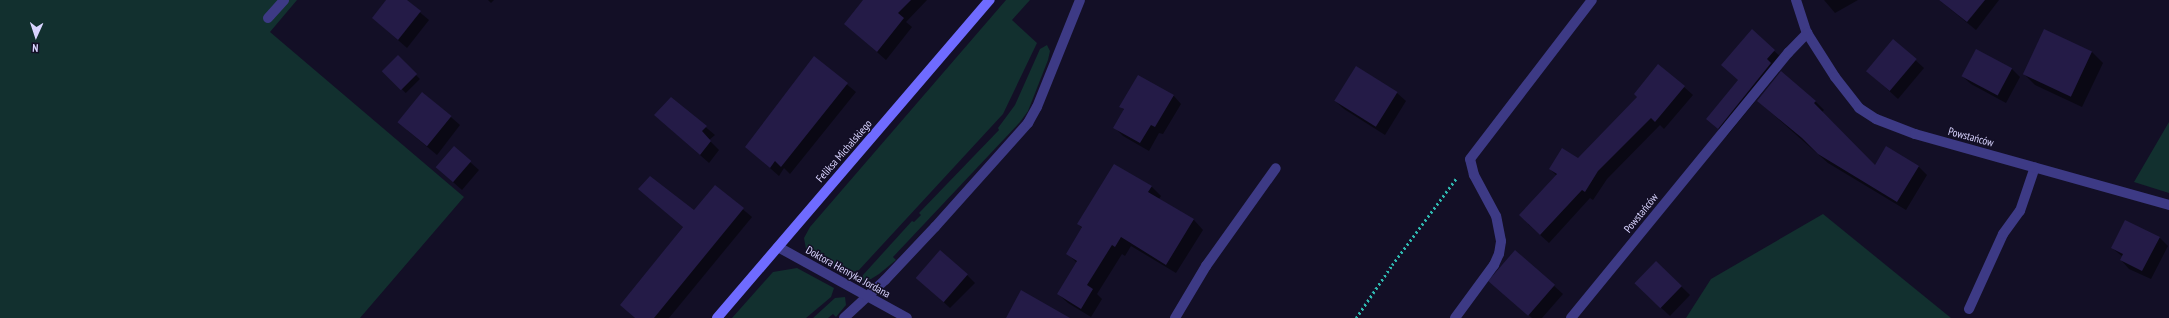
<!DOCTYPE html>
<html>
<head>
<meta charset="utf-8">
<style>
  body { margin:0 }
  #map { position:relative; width:2169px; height:318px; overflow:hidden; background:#130f26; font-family:"PT Sans Narrow",sans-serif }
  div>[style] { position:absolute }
  .green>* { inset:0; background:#12302f }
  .shadow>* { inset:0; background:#0007; transform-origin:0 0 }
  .building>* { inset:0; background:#241b47; transform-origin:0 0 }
  .path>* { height:2.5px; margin-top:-1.25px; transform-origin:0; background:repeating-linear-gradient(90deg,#2fb8b0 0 2px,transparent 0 5px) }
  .lane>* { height:10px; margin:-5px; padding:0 5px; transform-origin:5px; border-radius:5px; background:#3d3a85 }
  .street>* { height:10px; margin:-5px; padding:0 5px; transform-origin:5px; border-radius:5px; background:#3d3a85 }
  .secondary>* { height:10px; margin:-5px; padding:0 5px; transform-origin:5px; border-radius:5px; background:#6f6bff }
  span { translate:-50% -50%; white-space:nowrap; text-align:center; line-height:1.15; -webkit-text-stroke:3px #130f26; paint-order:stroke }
  .street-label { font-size:11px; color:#d9d4ff }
  .north { position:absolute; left:16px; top:16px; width:40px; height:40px; -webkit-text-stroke:3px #130f26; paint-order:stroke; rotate:183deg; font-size:11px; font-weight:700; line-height:16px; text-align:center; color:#d9d4ff }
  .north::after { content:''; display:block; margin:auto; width:14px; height:18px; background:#d9d4ff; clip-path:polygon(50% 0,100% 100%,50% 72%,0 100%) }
</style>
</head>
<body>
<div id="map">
  <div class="green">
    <i style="clip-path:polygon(0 0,297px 0,270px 32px,464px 197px,360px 318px,0 318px)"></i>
    <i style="clip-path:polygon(1006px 0,1030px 0,1012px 20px,1037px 43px,1003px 114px,859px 270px,848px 274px,812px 255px,806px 249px,804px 238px,810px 227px)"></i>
    <i style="clip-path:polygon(1047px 45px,1050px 51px,1048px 60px,1028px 111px,1020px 122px,893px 257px,896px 260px,879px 274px,871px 279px,861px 281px,863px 275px,912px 221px,914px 222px,921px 215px,919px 213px,999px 130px,998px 128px,1015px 105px,1040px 49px)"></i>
    <i style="clip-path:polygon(2169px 122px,2169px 193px,2134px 182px)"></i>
    <i style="clip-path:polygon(1823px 214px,1951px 318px,1686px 318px,1711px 279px)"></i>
    <i style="clip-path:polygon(797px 268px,834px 288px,831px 297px,806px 318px,732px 318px,773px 272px)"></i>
    <i style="clip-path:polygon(845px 297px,846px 305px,836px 317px,833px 314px,828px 318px,813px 318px,835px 298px)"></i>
  </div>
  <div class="shadow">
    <i style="clip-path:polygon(387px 0,405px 0,429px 20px,407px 48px,373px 18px)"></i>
    <i style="clip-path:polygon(488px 0,494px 0,491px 3px)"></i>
    <i style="clip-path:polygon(865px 0,927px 0,906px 22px,912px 27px,886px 60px,845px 24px)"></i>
    <i style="clip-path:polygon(1824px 0,1858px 0,1835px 13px)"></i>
    <i style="clip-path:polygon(1939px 0,1999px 0,1976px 30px)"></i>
    <i style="clip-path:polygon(2044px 30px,2092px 52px,2103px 63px,2082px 107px,2035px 85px,2024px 74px)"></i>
    <i style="clip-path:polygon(1752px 31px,1783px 59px,1775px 68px,1779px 72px,1727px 136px,1707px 119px,1739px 80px)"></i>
    <i style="clip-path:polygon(1893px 40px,1924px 68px,1898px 99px,1875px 78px)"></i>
    <i style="clip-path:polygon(1976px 50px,2012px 69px,2020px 77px,2006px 103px,1971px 84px,1962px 76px)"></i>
    <i style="left:398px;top:57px;width:31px;height:20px;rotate:45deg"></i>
    <i style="clip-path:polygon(814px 57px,856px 92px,790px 174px,784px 168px,779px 176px,746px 147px)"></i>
    <i style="clip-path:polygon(1781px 73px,1816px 102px,1824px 110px,1822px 112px,1875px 166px,1886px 147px,1919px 167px,1927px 175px,1906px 210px,1828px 163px,1758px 101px)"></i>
    <i style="clip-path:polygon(1684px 87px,1693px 95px,1664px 129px,1660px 125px,1607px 179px,1593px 200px,1590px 198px,1549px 243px,1528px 224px,1557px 176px,1550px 169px,1578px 159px)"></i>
    <i style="clip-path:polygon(423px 93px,460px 125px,437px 155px,407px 130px)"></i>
    <i style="clip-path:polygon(1397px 93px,1406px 101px,1385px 135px,1344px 109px,1335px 101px)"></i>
    <i style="clip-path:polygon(1173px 95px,1181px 104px,1163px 134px,1159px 133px,1149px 151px,1123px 136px,1115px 128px,1124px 110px,1121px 107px)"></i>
    <i style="clip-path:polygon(671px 98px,715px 135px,709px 140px,719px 150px,709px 163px,655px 115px)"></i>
    <i style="clip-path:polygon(470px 162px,479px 170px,462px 190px,437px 168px)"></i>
    <i style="clip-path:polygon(715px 186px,752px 217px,669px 318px,635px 318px,622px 305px)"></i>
    <i style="clip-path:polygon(1151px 186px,1161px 196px,1159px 199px,1194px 220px,1203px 230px,1176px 273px,1131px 246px,1125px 256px,1122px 254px,1097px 294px,1102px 299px,1091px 317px,1068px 303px,1058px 294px,1077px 263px,1068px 254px,1083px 229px,1078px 224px)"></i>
    <i style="clip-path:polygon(2159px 237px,2168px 246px,2151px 279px,2129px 269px,2121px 260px,2123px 257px,2112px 248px)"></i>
    <i style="clip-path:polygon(1515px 251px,1563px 294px,1542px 318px,1532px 318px,1491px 282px)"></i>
    <i style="clip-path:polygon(1656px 262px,1690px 295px,1670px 316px,1644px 292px)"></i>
    <i style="clip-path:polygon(967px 275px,975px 283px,950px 308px,925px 285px)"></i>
  </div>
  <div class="building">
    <i style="clip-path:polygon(386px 0,407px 0,421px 11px,398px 40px,372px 18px)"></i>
    <i style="clip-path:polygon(863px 0,911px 0,898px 13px,904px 18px,877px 52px,844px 24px)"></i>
    <i style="clip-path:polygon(1939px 0,1985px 0,1967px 22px)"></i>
    <i style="clip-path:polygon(1752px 29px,1775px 50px,1767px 59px,1771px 63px,1718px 129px,1706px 119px,1738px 80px,1721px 65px)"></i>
    <i style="left:2044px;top:29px;width:53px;height:50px;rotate:25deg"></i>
    <i style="left:1893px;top:39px;width:31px;height:42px;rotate:40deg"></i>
    <i style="left:1976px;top:49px;width:41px;height:31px;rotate:28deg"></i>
    <i style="left:398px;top:55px;width:27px;height:23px;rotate:45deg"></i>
    <i style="clip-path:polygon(814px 56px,848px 83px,781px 167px,775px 161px,770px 168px,745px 147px)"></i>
    <i style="clip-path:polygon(1658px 64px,1685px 86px,1655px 122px,1651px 118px,1598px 171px,1585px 192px,1582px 190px,1540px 235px,1519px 215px,1557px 174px,1549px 169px,1562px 148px,1578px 158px,1637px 97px,1634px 94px)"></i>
    <i style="left:1356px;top:66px;width:49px;height:41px;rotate:32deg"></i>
    <i style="clip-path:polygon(1781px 71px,1816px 101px,1814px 103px,1875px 165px,1886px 146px,1919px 166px,1897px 202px,1818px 154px,1802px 138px,1757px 101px)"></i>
    <i style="clip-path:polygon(1138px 75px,1174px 95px,1155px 127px,1151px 125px,1140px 143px,1113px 128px,1124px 109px,1119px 107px)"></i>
    <i style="left:422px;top:92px;width:38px;height:39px;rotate:39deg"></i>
    <i style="clip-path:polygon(671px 97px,707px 126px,702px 131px,711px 141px,700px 155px,654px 115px)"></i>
    <i style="left:454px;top:146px;width:23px;height:28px;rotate:41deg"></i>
    <i style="clip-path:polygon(1114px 164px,1152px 186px,1148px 192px,1194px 219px,1166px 265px,1121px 237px,1115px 247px,1112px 245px,1087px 285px,1093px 289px,1081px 309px,1057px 294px,1077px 261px,1066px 254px,1082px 227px,1077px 224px)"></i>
    <i style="clip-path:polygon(650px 176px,694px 210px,715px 185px,744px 208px,654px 318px,635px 318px,620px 305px,683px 227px,638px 189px)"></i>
    <i style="clip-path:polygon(2125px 220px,2160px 237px,2142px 271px,2120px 260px,2123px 254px,2111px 248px)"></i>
    <i style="left:940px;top:250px;width:37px;height:37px;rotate:41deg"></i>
    <i style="left:1515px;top:250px;width:53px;height:41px;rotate:41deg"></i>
    <i style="left:1656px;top:261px;width:36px;height:31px;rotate:44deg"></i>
    <i style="clip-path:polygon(1021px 290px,1070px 318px,1006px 318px)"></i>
  </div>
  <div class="path">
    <i style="left:1356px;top:318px;width:64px;rotate:-55.8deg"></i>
    <i style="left:1392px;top:265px;width:109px;rotate:-53.5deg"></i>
  </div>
  <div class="lane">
    <i style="left:1969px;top:309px;width:82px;rotate:-65.6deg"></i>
    <i style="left:2003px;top:234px;width:29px;rotate:-54deg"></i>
    <i style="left:2020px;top:211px;width:46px;rotate:-71.2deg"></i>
    <i style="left:844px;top:318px;width:56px;rotate:-42.8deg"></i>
    <i style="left:885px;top:280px;width:73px;rotate:-46.7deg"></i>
    <i style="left:935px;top:227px;width:140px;rotate:-48.2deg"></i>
    <i style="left:1028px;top:123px;width:18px;rotate:-61deg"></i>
    <i style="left:1037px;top:107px;width:115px;rotate:-68.1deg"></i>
    <i style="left:1175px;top:318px;width:61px;rotate:-59.2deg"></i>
    <i style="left:1206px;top:266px;width:120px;rotate:-54.5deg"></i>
    <i style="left:1455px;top:318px;width:66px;rotate:-53.7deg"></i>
    <i style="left:1494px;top:265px;width:12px;rotate:-66deg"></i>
    <i style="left:1499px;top:254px;width:13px;rotate:-81deg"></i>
    <i style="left:1501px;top:241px;width:25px;rotate:-101deg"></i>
    <i style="left:1496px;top:216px;width:47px;rotate:-118.2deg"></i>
    <i style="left:1474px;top:175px;width:16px;rotate:-104deg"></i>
  </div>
  <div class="street">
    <i style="left:1796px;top:0;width:35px;rotate:72deg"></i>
    <i style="left:1807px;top:33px;width:52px;rotate:57.5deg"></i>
    <i style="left:1835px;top:77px;width:39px;rotate:52deg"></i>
    <i style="left:1859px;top:108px;width:20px;rotate:33deg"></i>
    <i style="left:1876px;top:119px;width:42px;rotate:21deg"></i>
    <i style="left:1915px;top:134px;width:264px;rotate:15.6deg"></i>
    <i style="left:268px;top:18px;width:24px;rotate:-48deg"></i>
    <i style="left:1470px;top:159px;width:200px;rotate:-52.5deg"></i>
    <i style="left:778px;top:247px;width:147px;rotate:28.8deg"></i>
    <i style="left:1571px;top:318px;width:343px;rotate:-50.7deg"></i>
    <i style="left:1788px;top:53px;width:28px;rotate:-46deg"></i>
  </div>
  <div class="secondary">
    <i style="left:717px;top:318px;width:419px;rotate:-49.4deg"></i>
  </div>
  <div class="street-label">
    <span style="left:1971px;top:137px;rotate:15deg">Powstańców</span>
    <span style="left:844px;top:151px;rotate:-49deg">Feliksa Michalskiego</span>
    <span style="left:1641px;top:213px;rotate:-51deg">Powstańców</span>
    <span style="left:848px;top:272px;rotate:29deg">Doktora Henryka Jordana</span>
  </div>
  <div class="north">N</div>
</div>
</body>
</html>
